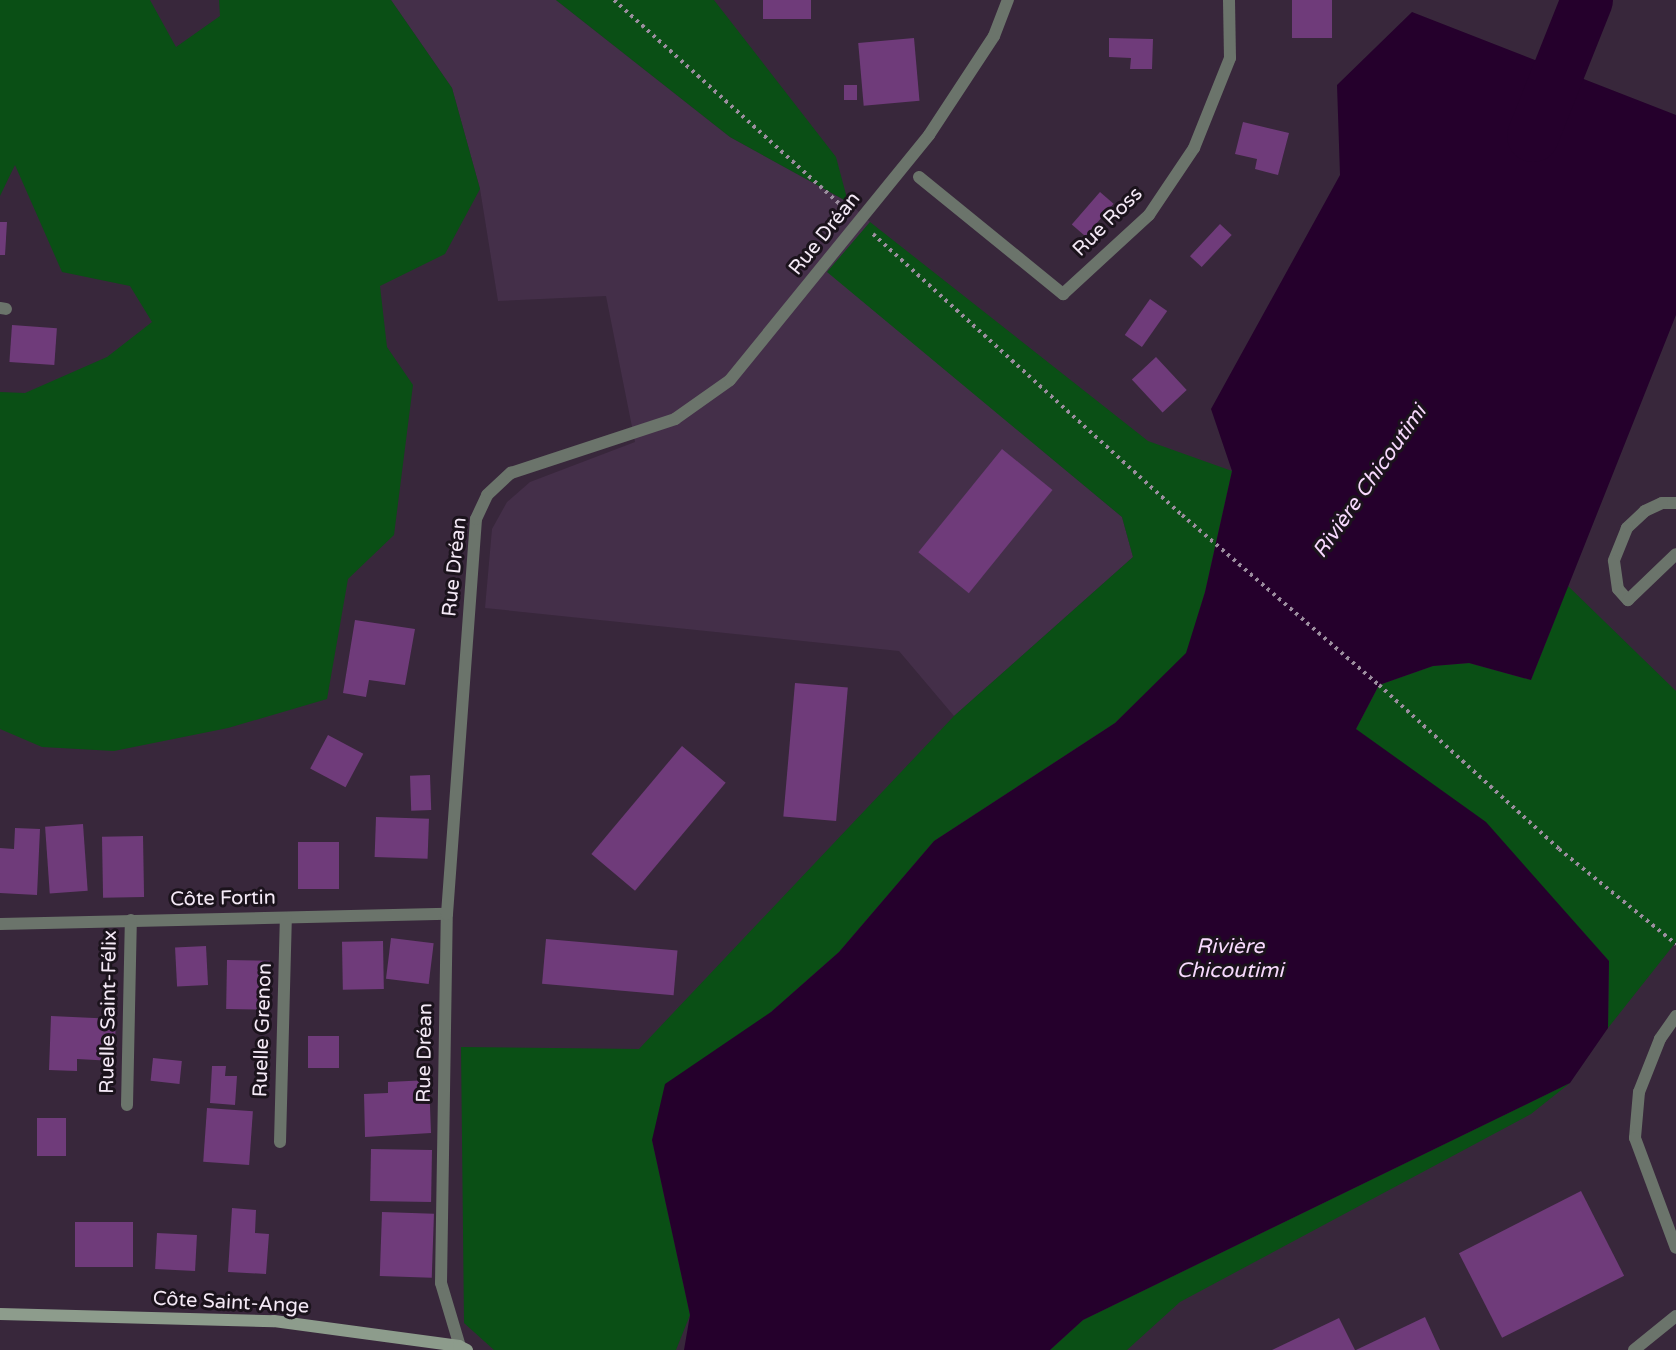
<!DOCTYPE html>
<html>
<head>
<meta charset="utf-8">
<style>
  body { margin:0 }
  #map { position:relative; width:1676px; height:1350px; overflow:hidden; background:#38273b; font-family:"Varela Round",sans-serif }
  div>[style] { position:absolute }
  .built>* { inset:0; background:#442f49 }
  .green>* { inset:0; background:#0a4f15 }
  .water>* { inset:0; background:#25002c }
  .river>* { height:52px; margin:-26px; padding:0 26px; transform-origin:26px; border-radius:26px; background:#25002c }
  .building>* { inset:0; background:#6f3b7a; transform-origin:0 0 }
  .path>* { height:4px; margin-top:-2px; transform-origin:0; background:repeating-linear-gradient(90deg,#9c8e9f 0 3px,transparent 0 7.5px) }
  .lane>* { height:12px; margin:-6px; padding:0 6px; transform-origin:6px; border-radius:6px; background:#6b746b }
  .street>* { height:12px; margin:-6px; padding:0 6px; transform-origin:6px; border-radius:6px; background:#6b746b }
  .secondary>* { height:12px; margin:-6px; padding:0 6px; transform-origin:6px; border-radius:6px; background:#8d9c8c }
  span { translate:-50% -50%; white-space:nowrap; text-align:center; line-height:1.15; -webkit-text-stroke:6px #1b131c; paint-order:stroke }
  .street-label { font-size:20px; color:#f4e9f6 }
  .water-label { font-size:21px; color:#f7d9fd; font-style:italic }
</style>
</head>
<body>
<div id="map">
  <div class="built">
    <i style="clip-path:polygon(391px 0,556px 0,730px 137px,848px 202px,870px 222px,828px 272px,1122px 517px,1133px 557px,954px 716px,899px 651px,485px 608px,492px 529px,507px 502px,530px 482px,635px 442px,606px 296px,498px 301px,480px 189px,452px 88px)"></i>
  </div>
  <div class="green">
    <i style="clip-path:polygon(0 0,150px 0,176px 47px,220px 16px,219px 0,391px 0,452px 88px,480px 189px,445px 254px,380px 286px,387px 347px,413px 385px,394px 535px,348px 579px,327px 699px,228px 728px,114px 751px,42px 747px,0 729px,0 392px,25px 393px,107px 357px,152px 322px,130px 286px,62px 272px,15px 165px,0 196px)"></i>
    <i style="clip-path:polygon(556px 0,714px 0,836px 157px,848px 202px,730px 137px)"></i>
    <i style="clip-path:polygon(870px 222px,1148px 441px,1232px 471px,1205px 592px,1187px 653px,1115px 723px,934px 841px,839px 952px,771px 1012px,652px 1140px,690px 1315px,676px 1350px,494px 1350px,464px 1323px,461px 1047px,639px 1049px,954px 716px,1133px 557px,1122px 517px,827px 272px)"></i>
    <i style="clip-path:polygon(1568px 586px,1676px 691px,1676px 942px,1608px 1028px,1609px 961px,1581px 930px,1356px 729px,1379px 685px,1433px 666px,1469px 663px,1531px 680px)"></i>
    <i style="clip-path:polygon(1570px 1083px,1531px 1114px,1180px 1302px,1127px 1350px,1050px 1350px,1083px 1320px)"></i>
  </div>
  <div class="water">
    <i style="clip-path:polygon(1412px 12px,1676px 115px,1676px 315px,1531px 680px,1469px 663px,1433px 666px,1379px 685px,1356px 729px,1486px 822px,1609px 961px,1608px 1028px,1570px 1083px,1083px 1320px,1050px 1350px,684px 1350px,690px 1315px,652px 1140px,665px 1084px,771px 1012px,839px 952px,934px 841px,1115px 723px,1186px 653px,1205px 592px,1232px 471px,1211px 409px,1340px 175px,1337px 85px)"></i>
  </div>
  <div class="river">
    <i style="left:1533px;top:136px;width:146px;rotate:-68.3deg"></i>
  </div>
  <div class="building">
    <i style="left:763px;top:0;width:48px;height:19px"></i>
    <i style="left:1292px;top:0;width:40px;height:38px"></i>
    <i style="left:914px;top:38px;width:63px;height:56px;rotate:85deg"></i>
    <i style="clip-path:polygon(1109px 38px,1153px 39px,1152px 69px,1130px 69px,1131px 58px,1109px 57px)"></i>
    <i style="left:844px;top:85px;width:13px;height:15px"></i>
    <i style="clip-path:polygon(1243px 122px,1289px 133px,1278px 175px,1255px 169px,1257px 159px,1235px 154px)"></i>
    <i style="left:1100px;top:192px;width:18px;height:43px;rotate:41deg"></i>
    <i style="clip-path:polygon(0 222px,7px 222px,5px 255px,0 255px)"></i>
    <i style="left:1220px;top:224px;width:16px;height:44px;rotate:43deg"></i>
    <i style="left:1150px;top:299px;width:21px;height:44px;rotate:35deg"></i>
    <i style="left:12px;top:325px;width:45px;height:37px;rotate:4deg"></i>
    <i style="left:1156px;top:357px;width:45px;height:33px;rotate:47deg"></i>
    <i style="left:1002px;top:449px;width:65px;height:133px;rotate:39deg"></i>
    <i style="clip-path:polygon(355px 620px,415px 629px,405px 685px,369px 680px,366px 697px,343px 693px)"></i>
    <i style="left:795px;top:683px;width:53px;height:134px;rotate:5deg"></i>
    <i style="left:328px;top:735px;width:40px;height:38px;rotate:28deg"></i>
    <i style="left:682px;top:746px;width:57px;height:141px;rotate:40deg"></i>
    <i style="left:430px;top:775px;width:35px;height:20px;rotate:88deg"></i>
    <i style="left:376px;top:817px;width:53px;height:40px;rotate:2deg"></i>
    <i style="left:83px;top:824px;width:67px;height:38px;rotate:86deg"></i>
    <i style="clip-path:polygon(15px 828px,40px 829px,37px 895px,0 893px,0 848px,14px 849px)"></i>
    <i style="left:143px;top:836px;width:61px;height:41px;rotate:89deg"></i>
    <i style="left:298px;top:842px;width:41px;height:47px"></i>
    <i style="left:391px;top:938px;width:43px;height:41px;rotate:7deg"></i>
    <i style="left:546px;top:939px;width:132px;height:45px;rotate:5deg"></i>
    <i style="left:383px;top:941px;width:48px;height:41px;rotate:89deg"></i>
    <i style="left:206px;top:946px;width:39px;height:31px;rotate:87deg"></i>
    <i style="left:227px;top:960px;width:43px;height:49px;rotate:1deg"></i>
    <i style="clip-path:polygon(51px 1016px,116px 1019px,114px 1061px,77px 1059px,77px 1071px,49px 1070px)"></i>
    <i style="left:339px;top:1036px;width:32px;height:31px;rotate:90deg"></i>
    <i style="left:153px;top:1058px;width:29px;height:23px;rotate:6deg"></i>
    <i style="clip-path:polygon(212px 1066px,226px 1066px,225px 1076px,237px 1076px,235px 1105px,210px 1103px)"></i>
    <i style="clip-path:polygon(429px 1080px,431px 1133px,365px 1137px,364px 1094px,388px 1093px,388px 1082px)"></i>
    <i style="left:207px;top:1108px;width:46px;height:54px;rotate:4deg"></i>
    <i style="left:37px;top:1118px;width:29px;height:38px"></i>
    <i style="left:371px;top:1149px;width:61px;height:52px;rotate:1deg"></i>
    <i style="left:1581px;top:1191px;width:95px;height:137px;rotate:63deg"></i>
    <i style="clip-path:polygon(232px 1208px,256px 1210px,255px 1233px,269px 1234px,266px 1274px,228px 1272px)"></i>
    <i style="left:382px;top:1212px;width:52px;height:64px;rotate:2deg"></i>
    <i style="left:133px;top:1222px;width:45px;height:58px;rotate:90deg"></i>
    <i style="left:157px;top:1233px;width:40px;height:36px;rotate:3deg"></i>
    <i style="clip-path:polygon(1425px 1317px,1440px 1350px,1356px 1350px)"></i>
    <i style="clip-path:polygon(1339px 1318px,1355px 1350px,1272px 1350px)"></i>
  </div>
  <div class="path">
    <i style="left:614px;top:0;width:312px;rotate:42.1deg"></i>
    <i style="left:873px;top:234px;width:418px;rotate:42.3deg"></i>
    <i style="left:1182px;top:515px;width:260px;rotate:40.8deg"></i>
    <i style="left:1379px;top:685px;width:244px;rotate:42.3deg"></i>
    <i style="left:1559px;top:849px;width:151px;rotate:39.1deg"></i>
  </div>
  <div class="lane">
    <i style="left:1676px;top:503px;width:14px;rotate:180deg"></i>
    <i style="left:1662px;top:503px;width:19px;rotate:155deg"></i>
    <i style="left:1645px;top:511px;width:25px;rotate:137deg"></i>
    <i style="left:1627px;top:528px;width:35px;rotate:112deg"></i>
    <i style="left:1614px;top:561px;width:28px;rotate:82deg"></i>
    <i style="left:1618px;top:589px;width:15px;rotate:48deg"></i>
    <i style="left:1628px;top:600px;width:66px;rotate:-43.8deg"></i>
  </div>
  <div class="street">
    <i style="left:919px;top:177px;width:186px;rotate:39.1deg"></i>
    <i style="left:1063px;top:294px;width:117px;rotate:-42.6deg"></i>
    <i style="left:1149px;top:215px;width:81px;rotate:-56.1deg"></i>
    <i style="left:1194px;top:148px;width:97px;rotate:-68.2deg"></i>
    <i style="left:1230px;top:58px;width:58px;rotate:-91deg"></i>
    <i style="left:0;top:308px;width:6px;rotate:9deg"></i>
    <i style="left:0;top:924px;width:447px;rotate:-1.3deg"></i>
    <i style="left:1676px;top:1016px;width:28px;rotate:125deg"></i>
    <i style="left:1660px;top:1039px;width:57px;rotate:111.6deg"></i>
    <i style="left:1639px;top:1092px;width:46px;rotate:95deg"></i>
    <i style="left:1635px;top:1138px;width:117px;rotate:69.6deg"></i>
    <i style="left:127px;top:1105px;width:185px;rotate:-88.8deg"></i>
    <i style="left:280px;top:1142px;width:224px;rotate:-88.5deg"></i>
    <i style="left:461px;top:1350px;width:70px;rotate:-106.6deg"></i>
    <i style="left:441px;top:1283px;width:369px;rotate:-89.1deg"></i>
    <i style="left:447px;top:914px;width:396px;rotate:-85.8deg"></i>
    <i style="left:476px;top:519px;width:26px;rotate:-65deg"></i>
    <i style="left:487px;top:495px;width:33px;rotate:-43deg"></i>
    <i style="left:511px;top:473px;width:173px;rotate:-18.2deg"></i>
    <i style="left:675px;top:419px;width:67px;rotate:-35.3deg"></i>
    <i style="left:730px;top:380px;width:316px;rotate:-50.9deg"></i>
    <i style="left:929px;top:135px;width:118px;rotate:-56.7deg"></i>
    <i style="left:994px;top:36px;width:39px;rotate:-69deg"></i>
    <i style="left:1634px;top:1350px;width:54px;rotate:-39deg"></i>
  </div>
  <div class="secondary">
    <i style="left:0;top:1314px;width:274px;rotate:1.5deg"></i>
    <i style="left:274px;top:1321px;width:187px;rotate:7.7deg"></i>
    <i style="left:459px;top:1346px;width:9px;rotate:27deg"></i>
  </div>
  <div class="street-label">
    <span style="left:1108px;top:222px;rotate:-45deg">Rue Ross</span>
    <span style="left:825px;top:234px;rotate:-51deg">Rue Dréan</span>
    <span style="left:455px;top:567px;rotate:-84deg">Rue Dréan</span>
    <span style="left:223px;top:899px;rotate:-1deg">Côte Fortin</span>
    <span style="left:109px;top:1012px;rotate:-89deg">Ruelle Saint-Félix</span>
    <span style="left:263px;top:1030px;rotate:-88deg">Ruelle Grenon</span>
    <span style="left:425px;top:1053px;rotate:-89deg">Rue Dréan</span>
    <span style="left:231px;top:1303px;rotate:3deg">Côte Saint-Ange</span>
  </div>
  <div class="water-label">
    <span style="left:1370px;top:482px;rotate:-55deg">Rivière Chicoutimi</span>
    <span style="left:1230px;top:959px">Rivière<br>Chicoutimi</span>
  </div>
</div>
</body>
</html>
